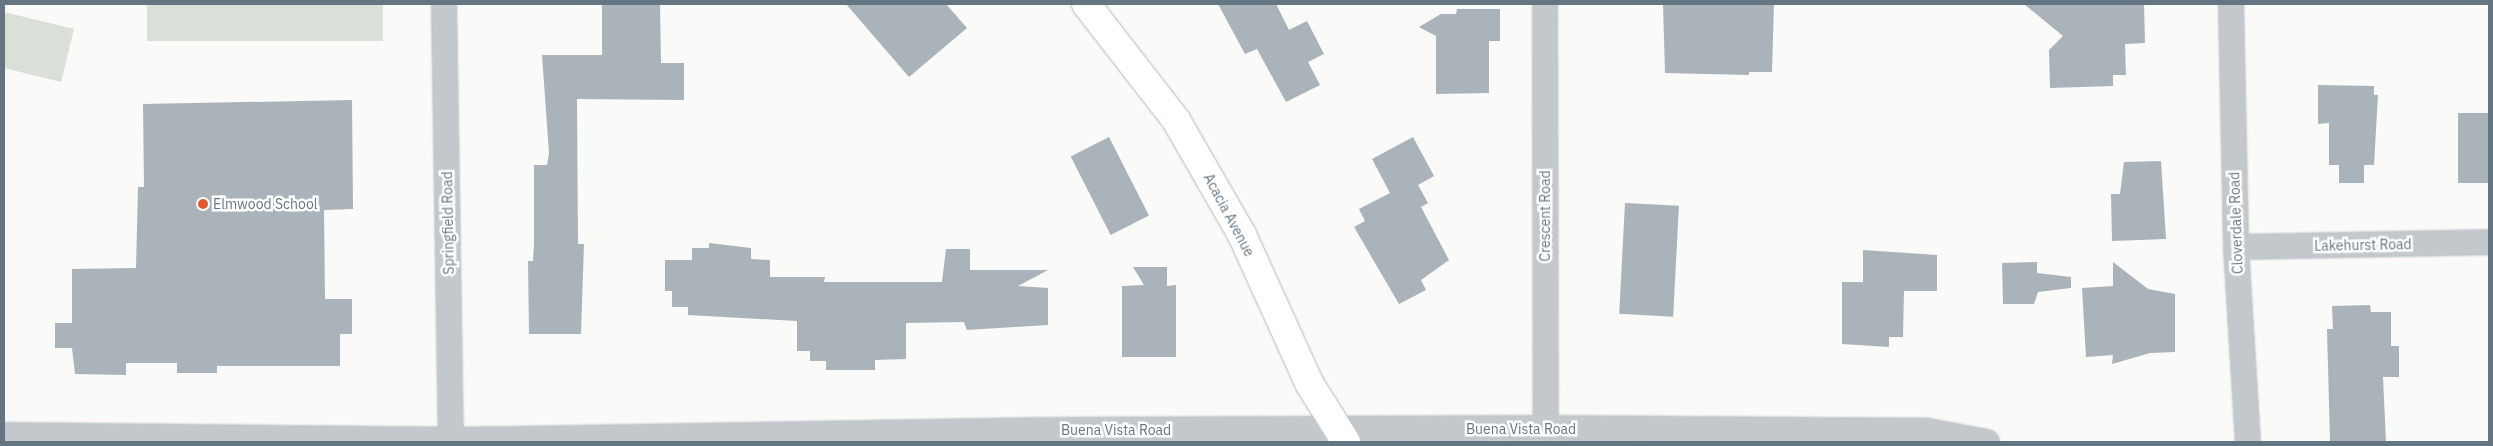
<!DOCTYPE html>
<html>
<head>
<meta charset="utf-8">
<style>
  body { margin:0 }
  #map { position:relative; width:2493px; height:446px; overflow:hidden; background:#fafaf8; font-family:"IBM Plex Sans",sans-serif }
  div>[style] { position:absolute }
  .green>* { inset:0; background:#dadfd7; transform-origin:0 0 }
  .building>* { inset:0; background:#aab3b9; transform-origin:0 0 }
  .roads { filter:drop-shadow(0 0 1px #b3babf) drop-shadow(0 0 1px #b3babf) }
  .street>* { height:24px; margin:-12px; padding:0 12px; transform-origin:12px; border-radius:12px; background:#c3c8cc }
  .secondary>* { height:28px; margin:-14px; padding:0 14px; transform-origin:14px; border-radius:14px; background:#fff }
  .dots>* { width:14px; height:14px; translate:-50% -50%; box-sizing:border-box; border:2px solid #fff; border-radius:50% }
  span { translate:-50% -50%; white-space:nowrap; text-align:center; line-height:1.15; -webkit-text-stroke:5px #fff; paint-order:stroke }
  .poi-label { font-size:14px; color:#657683 }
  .left { translate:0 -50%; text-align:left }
  .street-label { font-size:14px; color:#657683 }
  .frame { position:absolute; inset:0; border:5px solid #657683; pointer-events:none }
</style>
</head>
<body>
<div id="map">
  <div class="green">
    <i style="left:147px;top:4px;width:236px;height:37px"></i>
    <i style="clip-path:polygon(4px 12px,74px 29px,61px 82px,4px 68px)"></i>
  </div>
  <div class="building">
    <i style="clip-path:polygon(602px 4px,660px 4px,661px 63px,684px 63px,684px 100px,577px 99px,578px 244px,584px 244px,581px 334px,529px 334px,528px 261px,533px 261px,534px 244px,534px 165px,547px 165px,549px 153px,542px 55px,602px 55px)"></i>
    <i style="clip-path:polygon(846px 4px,946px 4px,967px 28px,909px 77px)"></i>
    <i style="clip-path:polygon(1218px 4px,1276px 4px,1289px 30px,1307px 21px,1324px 54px,1308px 62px,1320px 85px,1286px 102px,1257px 49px,1245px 54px)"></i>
    <i style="clip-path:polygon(1663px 4px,1774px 4px,1772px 72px,1749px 72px,1749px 75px,1665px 73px)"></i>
    <i style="clip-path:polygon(2024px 4px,2144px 4px,2145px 43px,2125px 44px,2126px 75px,2113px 75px,2113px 86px,2050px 88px,2049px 50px,2063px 36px)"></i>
    <i style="clip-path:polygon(1457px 9px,1500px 9px,1500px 41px,1489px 41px,1489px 93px,1436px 94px,1436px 36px,1419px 27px,1441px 14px,1456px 14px)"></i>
    <i style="clip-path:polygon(2318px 85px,2374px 86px,2374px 95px,2378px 95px,2374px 165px,2364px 165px,2364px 183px,2339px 183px,2339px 165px,2329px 165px,2329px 123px,2318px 124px)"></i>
    <i style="clip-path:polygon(352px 100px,353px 209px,324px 210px,325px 299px,352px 299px,352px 334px,340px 334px,340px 366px,217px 366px,217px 373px,177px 373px,177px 363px,126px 363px,126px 375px,75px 374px,72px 348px,55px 348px,55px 323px,72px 323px,72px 269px,136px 268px,138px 187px,144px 187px,143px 104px)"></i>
    <i style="left:2489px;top:113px;width:70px;height:31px;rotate:90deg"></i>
    <i style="left:1109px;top:137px;width:88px;height:43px;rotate:63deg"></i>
    <i style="clip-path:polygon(1413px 137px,1434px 176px,1418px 185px,1428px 203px,1421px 207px,1449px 260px,1421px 280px,1426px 290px,1399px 304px,1354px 227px,1365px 221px,1359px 209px,1390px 193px,1372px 159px)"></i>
    <i style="clip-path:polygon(2161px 161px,2166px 239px,2112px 241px,2111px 194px,2120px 194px,2124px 162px)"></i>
    <i style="left:1625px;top:203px;width:54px;height:111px;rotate:3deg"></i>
    <i style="clip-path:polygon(709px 243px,751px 248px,751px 259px,770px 260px,770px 277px,825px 277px,824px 282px,942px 282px,946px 249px,970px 249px,970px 270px,1048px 270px,1018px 286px,1048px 288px,1048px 325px,967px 330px,964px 322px,906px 323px,906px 359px,875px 360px,875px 370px,826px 370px,826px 361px,810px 361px,810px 351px,797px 351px,797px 321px,688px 315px,688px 307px,672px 307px,672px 291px,665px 291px,665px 260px,692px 260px,692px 248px,709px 248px)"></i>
    <i style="clip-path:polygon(1863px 250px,1937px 255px,1937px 291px,1904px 291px,1903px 337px,1889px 337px,1889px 347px,1842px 344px,1842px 282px,1863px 282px)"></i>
    <i style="clip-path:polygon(2037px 262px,2037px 273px,2071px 277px,2071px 288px,2038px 292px,2034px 304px,2003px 304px,2002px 263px)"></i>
    <i style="clip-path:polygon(2113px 262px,2148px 289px,2175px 294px,2175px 352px,2150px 353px,2112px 364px,2113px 355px,2086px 357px,2082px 288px,2113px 286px)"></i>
    <i style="clip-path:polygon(1133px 267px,1167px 267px,1167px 286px,1176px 285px,1176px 357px,1122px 357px,1122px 286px,1144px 285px)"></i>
    <i style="clip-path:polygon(2370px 305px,2371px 312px,2391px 312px,2391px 346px,2399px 346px,2399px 377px,2383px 377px,2386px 442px,2330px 442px,2327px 329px,2333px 329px,2332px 306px)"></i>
  </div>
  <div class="roads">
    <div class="street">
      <i style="left:444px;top:4px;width:438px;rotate:89.1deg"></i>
      <i style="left:1545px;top:4px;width:424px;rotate:89.9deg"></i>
      <i style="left:2231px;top:4px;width:243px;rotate:88.8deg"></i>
      <i style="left:2236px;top:247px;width:195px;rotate:86.5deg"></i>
      <i style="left:2236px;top:247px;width:253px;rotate:-1.1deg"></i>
      <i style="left:4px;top:435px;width:447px;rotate:0.6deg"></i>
      <i style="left:451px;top:440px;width:592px;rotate:-0.97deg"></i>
      <i style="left:1043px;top:430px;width:503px;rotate:-0.23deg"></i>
      <i style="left:1546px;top:428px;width:382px;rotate:0.4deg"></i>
      <i style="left:1928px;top:431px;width:60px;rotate:10.6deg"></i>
    </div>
    <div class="secondary">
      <i style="left:1086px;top:4px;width:147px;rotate:52.2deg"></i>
      <i style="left:1176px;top:120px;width:133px;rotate:60.1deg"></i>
      <i style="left:1242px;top:235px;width:162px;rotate:65.6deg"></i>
      <i style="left:1309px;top:383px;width:70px;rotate:57.9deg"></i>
    </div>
  </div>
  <div class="dots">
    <i style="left:203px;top:204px;background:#e4572e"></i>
  </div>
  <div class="poi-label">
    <span class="left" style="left:213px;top:204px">Elmwood School</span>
  </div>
  <div class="street-label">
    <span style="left:1229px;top:215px;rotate:62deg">Acacia Avenue</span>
    <span style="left:1545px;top:216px;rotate:-90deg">Crescent Road</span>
    <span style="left:448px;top:223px;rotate:-91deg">Springfield Road</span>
    <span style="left:2236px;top:223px;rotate:-92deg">Cloverdale Road</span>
    <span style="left:2363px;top:245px;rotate:-1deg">Lakehurst Road</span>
    <span style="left:1521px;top:429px">Buena Vista Road</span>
    <span style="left:1116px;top:430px">Buena Vista Road</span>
  </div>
  <div class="frame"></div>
</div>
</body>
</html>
